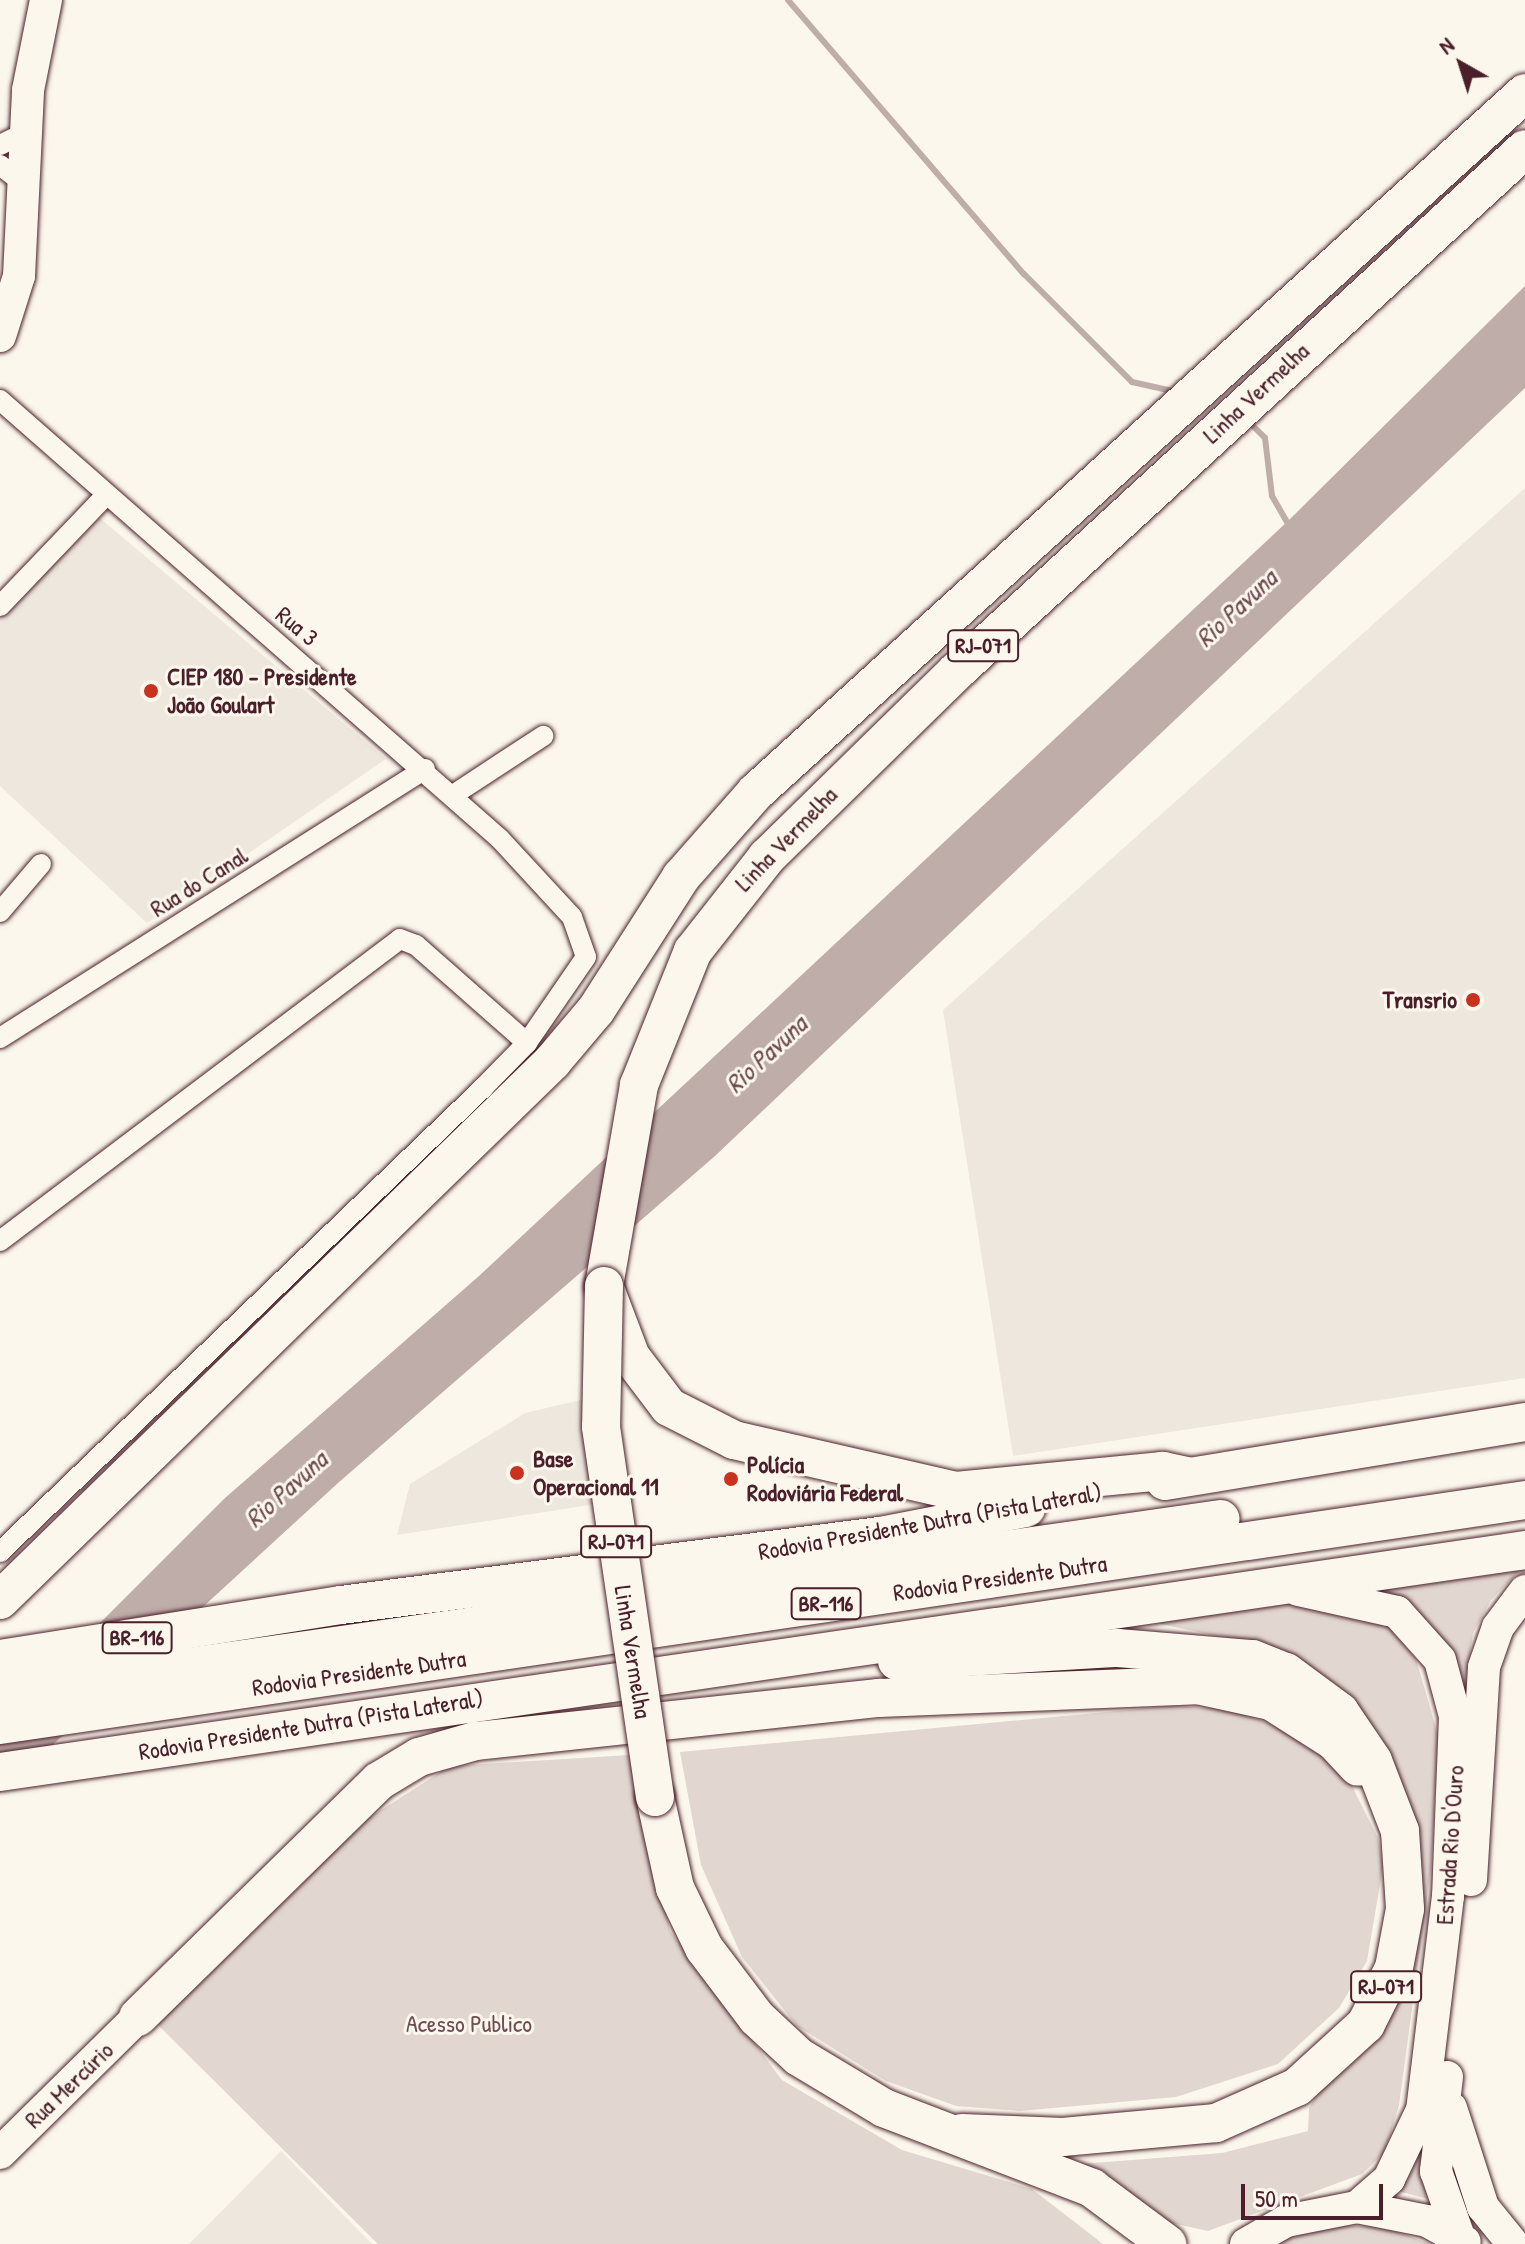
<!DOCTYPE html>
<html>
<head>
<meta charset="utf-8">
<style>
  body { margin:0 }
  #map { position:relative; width:1525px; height:2244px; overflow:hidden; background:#fbf7ec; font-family:"Patrick Hand",sans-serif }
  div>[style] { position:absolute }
  .built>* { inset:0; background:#eee7de }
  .green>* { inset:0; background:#e2d7d0 }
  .water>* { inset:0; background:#bfadaa }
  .stream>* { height:6px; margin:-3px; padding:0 3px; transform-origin:3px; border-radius:3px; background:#bfadaa }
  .roads { filter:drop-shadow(0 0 2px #4a1f2b) drop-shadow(0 0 2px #4a1f2b) }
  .street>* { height:20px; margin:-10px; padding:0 10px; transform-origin:10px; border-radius:10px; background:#fbf7ec }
  .primary>* { height:32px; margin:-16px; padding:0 16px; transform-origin:16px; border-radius:16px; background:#fbf7ec }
  .highway>* { height:38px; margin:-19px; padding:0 19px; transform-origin:19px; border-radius:19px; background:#fbf7ec }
  .bridges { filter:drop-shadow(0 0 2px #4a1f2b) drop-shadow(0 0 2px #4a1f2b) }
  .highway-bridge>* { height:38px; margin:-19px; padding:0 19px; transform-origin:19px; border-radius:19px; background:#fbf7ec }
  .dots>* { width:22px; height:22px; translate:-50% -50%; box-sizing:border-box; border:4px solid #fbf7ec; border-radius:50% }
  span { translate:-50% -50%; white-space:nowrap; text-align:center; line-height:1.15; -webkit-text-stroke:6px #fbf7ec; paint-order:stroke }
  .shield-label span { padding:2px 6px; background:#fbf7ec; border:2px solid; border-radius:6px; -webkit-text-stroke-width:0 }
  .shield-label { font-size:22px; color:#4a1f2b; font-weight:700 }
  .street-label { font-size:24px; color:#4a1f2b }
  .poi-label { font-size:24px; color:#4a1f2b; font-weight:700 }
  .left { translate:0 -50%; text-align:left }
  .right { translate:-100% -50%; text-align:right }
  .park-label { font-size:24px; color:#704d54 }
  .water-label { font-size:26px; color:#6d4a51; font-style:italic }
  .north { position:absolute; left:1421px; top:24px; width:80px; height:80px; -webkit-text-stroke:6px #fbf7ec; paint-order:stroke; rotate:321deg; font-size:22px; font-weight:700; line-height:32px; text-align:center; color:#4a1f2b }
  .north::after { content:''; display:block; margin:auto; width:28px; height:36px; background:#4a1f2b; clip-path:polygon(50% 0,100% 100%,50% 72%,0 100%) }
  .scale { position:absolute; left:1241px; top:2184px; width:142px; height:36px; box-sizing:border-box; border:4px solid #4a1f2b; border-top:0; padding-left:10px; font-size:24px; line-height:28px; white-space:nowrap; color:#4a1f2b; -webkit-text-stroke:6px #fbf7ec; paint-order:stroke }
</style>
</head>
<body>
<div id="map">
  <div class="built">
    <i style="clip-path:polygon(1525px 488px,1525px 1378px,1013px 1456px,943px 1010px)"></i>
    <i style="clip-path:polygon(95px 514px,386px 759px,147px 923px,0 786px,0 618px)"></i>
    <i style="clip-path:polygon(589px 1398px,596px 1504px,397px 1535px,410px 1484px,525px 1413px)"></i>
    <i style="clip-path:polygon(281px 2151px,372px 2244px,189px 2244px)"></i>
  </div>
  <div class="green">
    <i style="clip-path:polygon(1521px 1569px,1491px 1600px,1473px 1633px,1464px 1693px,1415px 1610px,1383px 1589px)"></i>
    <i style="clip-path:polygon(1298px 1602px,1389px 1626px,1416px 1659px,1438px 1735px,1431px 1868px,1399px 2105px,1385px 2152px,1362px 2174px,1208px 2231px,1167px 2222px,1080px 2164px,1222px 2153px,1308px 2131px,1309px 2108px,1322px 2086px,1384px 2022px,1411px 1815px,1379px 1733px,1332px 1682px,1273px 1648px,1137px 1619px)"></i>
    <i style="clip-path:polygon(1170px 1706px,1229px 1709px,1304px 1736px,1349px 1780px,1378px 1838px,1383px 1867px,1367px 1961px,1339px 2008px,1278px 2064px,1176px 2097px,1020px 2111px,956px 2106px,886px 2081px,797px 2026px,742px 1957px,701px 1865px,680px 1752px)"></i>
    <i style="clip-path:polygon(629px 1755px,670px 1931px,782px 2080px,902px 2150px,1032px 2189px,1103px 2244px,378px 2244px,157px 2024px,358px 1825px,450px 1766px)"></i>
    <i style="clip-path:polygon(1435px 2102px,1428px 2199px,1390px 2189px)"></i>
    <i style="clip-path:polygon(1326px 2226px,1381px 2226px,1430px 2244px,1272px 2244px)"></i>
  </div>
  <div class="water">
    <i style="clip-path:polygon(1525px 286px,1525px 388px,715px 1156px,338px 1483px,0 1793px,0 1723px,225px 1498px,479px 1276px,1287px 522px)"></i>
  </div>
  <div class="stream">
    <i style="left:788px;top:0;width:362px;rotate:49.3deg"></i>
    <i style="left:1024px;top:274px;width:153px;rotate:45deg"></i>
    <i style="left:1132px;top:382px;width:46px;rotate:12.5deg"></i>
    <i style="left:1248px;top:421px;width:24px;rotate:45deg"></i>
    <i style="left:1265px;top:438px;width:58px;rotate:83.1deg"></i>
    <i style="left:1272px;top:496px;width:34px;rotate:60deg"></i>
  </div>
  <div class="roads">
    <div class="street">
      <i style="left:0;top:145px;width:30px;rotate:-26deg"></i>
      <i style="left:0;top:165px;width:31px;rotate:38deg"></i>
      <i style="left:0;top:400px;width:665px;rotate:41.28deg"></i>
      <i style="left:500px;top:839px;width:106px;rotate:47.3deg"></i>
      <i style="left:572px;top:917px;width:42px;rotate:70.7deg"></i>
      <i style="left:586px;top:957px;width:104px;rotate:124.5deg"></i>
      <i style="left:527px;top:1043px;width:63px;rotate:134.4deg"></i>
      <i style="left:483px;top:1088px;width:670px;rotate:136.15deg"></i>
      <i style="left:0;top:606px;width:151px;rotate:-46.3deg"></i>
      <i style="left:453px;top:795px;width:108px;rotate:-33.2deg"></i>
      <i style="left:0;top:912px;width:63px;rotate:-49.5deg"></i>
      <i style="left:0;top:1038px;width:503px;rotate:-32.33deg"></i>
      <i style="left:0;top:1241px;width:501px;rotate:-37.05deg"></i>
      <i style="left:400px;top:939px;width:17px;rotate:21deg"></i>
      <i style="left:416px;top:945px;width:148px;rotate:41.4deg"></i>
    </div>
    <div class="primary">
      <i style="left:0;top:336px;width:63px;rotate:-72.4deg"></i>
      <i style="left:19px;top:276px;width:186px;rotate:-87.2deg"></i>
      <i style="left:28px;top:90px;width:92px;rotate:-78.7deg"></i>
      <i style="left:1298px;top:1590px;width:101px;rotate:12.5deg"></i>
      <i style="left:1397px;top:1612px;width:64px;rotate:48.1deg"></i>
      <i style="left:1440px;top:1660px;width:58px;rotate:75deg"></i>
      <i style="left:1455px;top:1716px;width:180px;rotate:92.2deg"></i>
      <i style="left:1448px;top:1896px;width:216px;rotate:96.9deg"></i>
      <i style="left:1422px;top:2110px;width:76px;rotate:115.6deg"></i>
      <i style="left:1389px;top:2179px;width:43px;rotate:138.8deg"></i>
      <i style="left:1471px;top:1880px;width:213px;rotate:-86.5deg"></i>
      <i style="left:1484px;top:1667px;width:42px;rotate:-70.7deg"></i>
      <i style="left:1498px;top:1627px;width:45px;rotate:-53.1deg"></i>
      <i style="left:1447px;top:2077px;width:95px;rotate:96.7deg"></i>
      <i style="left:1436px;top:2171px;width:70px;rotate:70.8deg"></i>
      <i style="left:1451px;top:2108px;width:104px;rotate:72.1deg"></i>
      <i style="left:1483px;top:2207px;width:48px;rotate:51deg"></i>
      <i style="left:0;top:2153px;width:194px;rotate:-44.6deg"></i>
      <i style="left:1246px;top:2244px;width:46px;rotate:-29.9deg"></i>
      <i style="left:1286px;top:2221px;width:72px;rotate:-11.2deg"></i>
      <i style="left:1357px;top:2207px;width:71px;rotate:11.3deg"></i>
      <i style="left:1427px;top:2221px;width:43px;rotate:28.9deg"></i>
    </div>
    <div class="highway">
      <i style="left:1187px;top:1476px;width:25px;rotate:-168deg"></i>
      <i style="left:1163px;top:1471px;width:208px;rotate:174.5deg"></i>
      <i style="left:956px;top:1491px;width:228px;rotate:-167.1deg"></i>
      <i style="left:734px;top:1440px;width:73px;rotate:-153.1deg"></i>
      <i style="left:669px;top:1407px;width:63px;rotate:-127.2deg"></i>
      <i style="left:631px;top:1357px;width:76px;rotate:-110.8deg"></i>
      <i style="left:604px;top:1286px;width:204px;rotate:-80.1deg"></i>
      <i style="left:639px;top:1085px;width:144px;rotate:-68.1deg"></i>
      <i style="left:693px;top:951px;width:120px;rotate:-51.8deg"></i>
      <i style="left:767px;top:857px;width:266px;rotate:-44.4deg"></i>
      <i style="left:957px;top:671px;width:771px;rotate:-42.58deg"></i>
      <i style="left:1165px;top:1481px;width:365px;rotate:-9.3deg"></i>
      <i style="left:0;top:1600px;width:771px;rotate:-44.26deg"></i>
      <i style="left:552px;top:1062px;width:68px;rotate:-49.8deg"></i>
      <i style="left:596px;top:1010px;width:158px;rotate:-57.4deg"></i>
      <i style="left:681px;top:877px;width:113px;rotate:-48.6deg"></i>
      <i style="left:756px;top:792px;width:1039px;rotate:-42.27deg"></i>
      <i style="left:0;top:1659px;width:345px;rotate:-9deg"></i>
      <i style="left:341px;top:1605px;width:543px;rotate:-7.3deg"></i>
      <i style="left:880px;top:1536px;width:149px;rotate:-10.9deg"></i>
      <i style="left:897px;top:1661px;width:221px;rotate:-3.4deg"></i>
      <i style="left:1118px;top:1648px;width:135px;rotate:4.7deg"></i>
      <i style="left:1253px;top:1659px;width:35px;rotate:22deg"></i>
      <i style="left:1286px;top:1672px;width:67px;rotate:36.5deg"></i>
      <i style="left:1340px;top:1712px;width:59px;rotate:56deg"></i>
      <i style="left:1373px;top:1761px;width:75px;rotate:68.9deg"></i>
      <i style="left:1400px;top:1831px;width:78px;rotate:86.3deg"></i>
      <i style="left:1405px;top:1909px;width:60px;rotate:100.6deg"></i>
      <i style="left:1394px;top:1968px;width:63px;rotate:116.6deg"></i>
      <i style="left:1366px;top:2024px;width:93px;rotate:137.6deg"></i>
      <i style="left:1297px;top:2087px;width:89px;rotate:156deg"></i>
      <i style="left:1216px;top:2123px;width:154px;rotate:174.8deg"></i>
      <i style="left:1063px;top:2137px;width:101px;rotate:-177.7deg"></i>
      <i style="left:0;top:1694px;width:1233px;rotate:-8.16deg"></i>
      <i style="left:0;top:1725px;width:1542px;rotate:-8.39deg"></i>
      <i style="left:0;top:1772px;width:1541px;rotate:-8.28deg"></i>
      <i style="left:655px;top:1797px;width:93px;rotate:77.6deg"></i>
      <i style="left:675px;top:1888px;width:67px;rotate:64.2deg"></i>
      <i style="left:704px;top:1948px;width:88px;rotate:52.9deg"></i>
      <i style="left:757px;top:2018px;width:57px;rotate:42.9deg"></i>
      <i style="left:799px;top:2057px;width:99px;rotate:31deg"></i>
      <i style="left:884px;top:2108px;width:223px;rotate:21deg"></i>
      <i style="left:1092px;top:2188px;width:94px;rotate:36.7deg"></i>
      <i style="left:138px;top:2017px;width:337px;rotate:-44.4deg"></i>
      <i style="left:379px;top:1781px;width:47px;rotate:-31deg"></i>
      <i style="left:419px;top:1757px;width:58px;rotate:-15.9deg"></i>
      <i style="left:475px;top:1741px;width:406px;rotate:-6.1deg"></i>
      <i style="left:879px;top:1698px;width:318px;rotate:-2.3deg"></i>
      <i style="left:1197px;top:1685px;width:76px;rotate:12.2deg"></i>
      <i style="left:1271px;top:1701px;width:75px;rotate:32.4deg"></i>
      <i style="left:1334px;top:1741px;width:35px;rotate:47deg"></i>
    </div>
  </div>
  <div class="bridges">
    <div class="highway-bridge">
      <i style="left:604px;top:1286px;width:141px;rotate:91.2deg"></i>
      <i style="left:601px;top:1427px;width:374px;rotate:81.7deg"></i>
    </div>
  </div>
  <div class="dots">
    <i style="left:151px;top:691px;background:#c8321e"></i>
    <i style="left:1473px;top:1000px;background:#c8321e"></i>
    <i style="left:517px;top:1473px;background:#c8321e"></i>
    <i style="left:731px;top:1479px;background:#c8321e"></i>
  </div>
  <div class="shield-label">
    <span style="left:983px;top:646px">RJ-071</span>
    <span style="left:616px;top:1542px">RJ-071</span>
    <span style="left:826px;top:1604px">BR-116</span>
    <span style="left:137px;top:1638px">BR-116</span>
    <span style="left:1386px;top:1987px">RJ-071</span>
  </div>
  <div class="street-label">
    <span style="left:1256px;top:393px;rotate:-43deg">Linha Vermelha</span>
    <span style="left:297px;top:626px;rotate:40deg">Rua 3</span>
    <span style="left:786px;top:839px;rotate:-46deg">Linha Vermelha</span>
    <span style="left:199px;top:882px;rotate:-32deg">Rua do Canal</span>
    <span style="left:930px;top:1522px;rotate:-10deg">Rodovia Presidente Dutra (Pista Lateral)</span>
    <span style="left:1000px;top:1578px;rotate:-8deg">Rodovia Presidente Dutra</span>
    <span style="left:633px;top:1652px;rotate:81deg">Linha Vermelha</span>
    <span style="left:359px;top:1673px;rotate:-8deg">Rodovia Presidente Dutra</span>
    <span style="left:311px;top:1725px;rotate:-9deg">Rodovia Presidente Dutra (Pista Lateral)</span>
    <span style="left:1450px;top:1845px;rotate:-86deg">Estrada Rio D'Ouro</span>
    <span style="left:69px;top:2085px;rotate:-44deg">Rua Mercúrio</span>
  </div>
  <div class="poi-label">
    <span class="left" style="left:167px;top:691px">CIEP 180 - Presidente<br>João Goulart</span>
    <span class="right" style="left:1457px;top:1000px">Transrio</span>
    <span class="left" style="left:533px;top:1473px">Base<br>Operacional 11</span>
    <span class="left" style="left:747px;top:1479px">Polícia<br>Rodoviária Federal</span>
  </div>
  <div class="park-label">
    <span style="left:469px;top:2024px">Acesso Publico</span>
  </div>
  <div class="water-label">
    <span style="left:1236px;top:608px;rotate:-43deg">Rio Pavuna</span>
    <span style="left:766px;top:1054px;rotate:-43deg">Rio Pavuna</span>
    <span style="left:286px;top:1489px;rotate:-42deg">Rio Pavuna</span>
  </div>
  <div class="north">N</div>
  <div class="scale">50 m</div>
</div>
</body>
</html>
